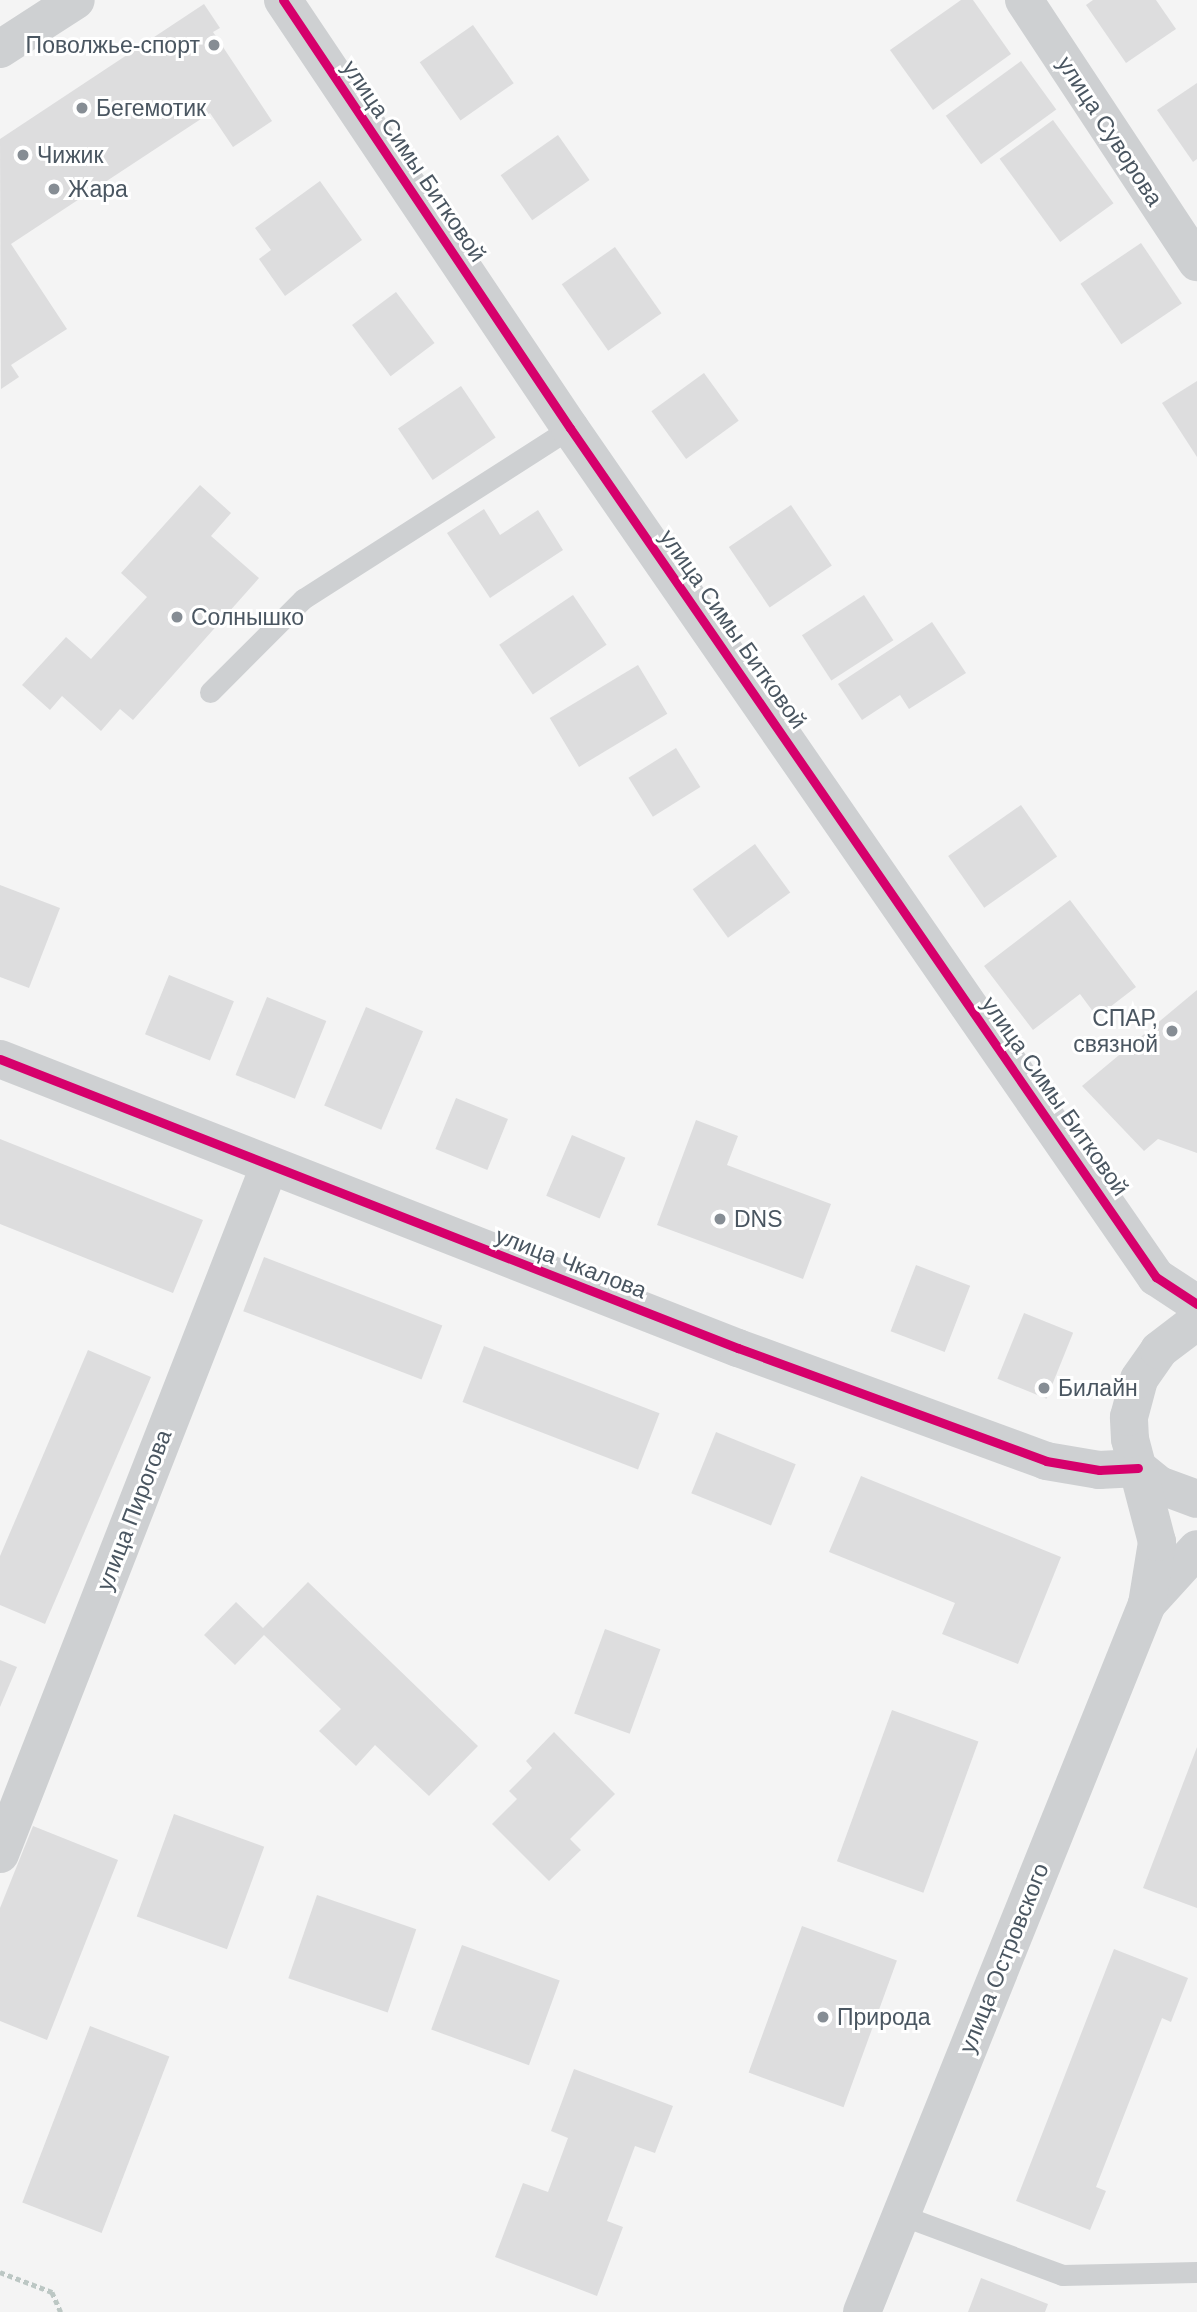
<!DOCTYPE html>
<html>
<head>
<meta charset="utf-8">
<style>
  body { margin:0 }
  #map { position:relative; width:1197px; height:2312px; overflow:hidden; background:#f4f4f4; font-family:Helvetica,sans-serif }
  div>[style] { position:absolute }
  .building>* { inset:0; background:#ddddde; transform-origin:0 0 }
  .path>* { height:4.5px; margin-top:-2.25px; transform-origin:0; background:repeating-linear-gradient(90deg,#bcc7c4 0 5px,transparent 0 8.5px) }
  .service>* { height:21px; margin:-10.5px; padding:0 10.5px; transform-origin:10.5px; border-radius:10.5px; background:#ced0d2 }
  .minor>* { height:38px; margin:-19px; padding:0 19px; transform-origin:19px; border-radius:19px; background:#ced0d2 }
  .tertiary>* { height:38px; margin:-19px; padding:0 19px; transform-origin:19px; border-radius:19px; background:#ced0d2 }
  .cycleway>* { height:9px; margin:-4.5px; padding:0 4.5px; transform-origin:4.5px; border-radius:4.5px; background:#d6006c }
  .dots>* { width:19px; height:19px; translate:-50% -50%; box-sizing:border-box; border:4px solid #fff; border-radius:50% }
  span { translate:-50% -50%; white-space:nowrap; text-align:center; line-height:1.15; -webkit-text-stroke:6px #fff; paint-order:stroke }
  .poi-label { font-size:23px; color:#4a5661 }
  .right { translate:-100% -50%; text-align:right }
  .left { translate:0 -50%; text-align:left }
  .street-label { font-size:23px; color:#4a5661 }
</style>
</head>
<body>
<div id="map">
  <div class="building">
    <i style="clip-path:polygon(961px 0,973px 0,1011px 54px,933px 110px,890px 50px)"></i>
    <i style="clip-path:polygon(1093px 0,1156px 0,1176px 29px,1126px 63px,1086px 5px)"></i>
    <i style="clip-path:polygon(204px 4px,220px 28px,213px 32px,272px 121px,233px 147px,210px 113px,11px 244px,67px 329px,11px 365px,19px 377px,1px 389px,0 139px)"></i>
    <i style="left:473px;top:25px;width:71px;height:65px;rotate:55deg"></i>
    <i style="left:1021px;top:61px;width:60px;height:93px;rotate:54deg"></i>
    <i style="clip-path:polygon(1197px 83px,1197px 159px,1193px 162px,1157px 110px)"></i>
    <i style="left:1053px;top:120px;width:103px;height:66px;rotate:54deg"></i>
    <i style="left:558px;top:135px;width:55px;height:70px;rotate:55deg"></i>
    <i style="clip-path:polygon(320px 181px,362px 240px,285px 296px,259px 259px,271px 250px,255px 228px)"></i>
    <i style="left:1141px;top:243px;width:73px;height:73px;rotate:56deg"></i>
    <i style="left:615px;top:247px;width:81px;height:65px;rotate:55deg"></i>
    <i style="left:396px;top:292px;width:64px;height:55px;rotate:53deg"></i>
    <i style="left:704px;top:373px;width:59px;height:65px;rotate:54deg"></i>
    <i style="clip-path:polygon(1197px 381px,1197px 457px,1162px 403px)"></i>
    <i style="left:461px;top:386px;width:62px;height:76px;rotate:56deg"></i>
    <i style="clip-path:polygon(200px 485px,231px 513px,211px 536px,259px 578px,133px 720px,120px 709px,101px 731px,62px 696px,50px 710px,22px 685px,66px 637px,91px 659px,147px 597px,121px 573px)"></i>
    <i style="left:791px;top:505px;width:73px;height:75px;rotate:56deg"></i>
    <i style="clip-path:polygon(484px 509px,500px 535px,538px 510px,563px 550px,490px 598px,447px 533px)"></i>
    <i style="left:573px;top:595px;width:60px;height:89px;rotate:56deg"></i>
    <i style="left:864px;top:595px;width:54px;height:74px;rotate:57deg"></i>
    <i style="clip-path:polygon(932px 622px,966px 673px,909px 709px,900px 695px,862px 720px,838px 684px)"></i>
    <i style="left:638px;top:665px;width:57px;height:103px;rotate:59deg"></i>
    <i style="left:676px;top:748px;width:46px;height:56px;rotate:58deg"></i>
    <i style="left:1021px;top:805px;width:63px;height:89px;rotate:55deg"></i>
    <i style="left:755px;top:844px;width:60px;height:77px;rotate:54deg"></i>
    <i style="clip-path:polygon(0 885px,60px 908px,29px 988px,0 977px)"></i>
    <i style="clip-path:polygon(1070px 900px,1136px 987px,1097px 1017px,1080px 994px,1033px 1030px,984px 966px)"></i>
    <i style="left:169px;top:975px;width:70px;height:64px;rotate:22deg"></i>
    <i style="clip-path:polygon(1197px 990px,1197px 1153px,1158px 1139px,1144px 1151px,1082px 1086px)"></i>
    <i style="left:267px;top:997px;width:64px;height:84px;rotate:22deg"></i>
    <i style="left:366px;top:1007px;width:62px;height:107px;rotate:23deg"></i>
    <i style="left:456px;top:1098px;width:56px;height:55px;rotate:22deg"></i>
    <i style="clip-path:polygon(696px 1120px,738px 1136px,727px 1165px,831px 1204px,803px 1279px,657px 1225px)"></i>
    <i style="left:572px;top:1135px;width:58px;height:66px;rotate:23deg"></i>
    <i style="clip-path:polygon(0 1139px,203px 1220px,173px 1293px,0 1224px)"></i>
    <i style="left:264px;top:1257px;width:191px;height:58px;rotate:21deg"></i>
    <i style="left:916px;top:1265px;width:58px;height:71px;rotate:21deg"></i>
    <i style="left:1024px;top:1313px;width:53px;height:71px;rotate:22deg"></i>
    <i style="left:484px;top:1346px;width:188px;height:60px;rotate:21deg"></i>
    <i style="clip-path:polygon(88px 1350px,151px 1377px,45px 1624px,0 1605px,0 1556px)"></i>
    <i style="left:716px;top:1432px;width:86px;height:66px;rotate:22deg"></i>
    <i style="clip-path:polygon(861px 1476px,1061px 1557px,1018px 1664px,942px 1634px,955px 1603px,829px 1552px)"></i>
    <i style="clip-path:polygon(308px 1582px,478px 1746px,429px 1796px,375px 1745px,356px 1766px,319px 1731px,341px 1709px,264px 1635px,235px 1665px,204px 1635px,236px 1602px,263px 1628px)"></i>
    <i style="left:605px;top:1629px;width:59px;height:90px;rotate:20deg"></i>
    <i style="clip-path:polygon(0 1660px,17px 1667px,0 1707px)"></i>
    <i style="left:892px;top:1710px;width:92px;height:161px;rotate:20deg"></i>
    <i style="clip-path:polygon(554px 1732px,615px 1794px,570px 1839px,581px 1850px,549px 1881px,492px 1824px,517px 1799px,509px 1791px,532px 1768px,526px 1761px)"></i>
    <i style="clip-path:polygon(1197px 1747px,1197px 1908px,1143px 1888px)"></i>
    <i style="left:174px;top:1814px;width:96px;height:109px;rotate:20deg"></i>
    <i style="clip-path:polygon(33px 1826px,118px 1860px,47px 2040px,0 2021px,0 1908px)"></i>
    <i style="left:317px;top:1895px;width:105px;height:88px;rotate:19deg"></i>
    <i style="left:802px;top:1926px;width:101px;height:156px;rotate:20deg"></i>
    <i style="left:462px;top:1945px;width:104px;height:90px;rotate:20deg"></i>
    <i style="clip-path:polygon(1114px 1949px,1188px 1978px,1171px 2022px,1162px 2018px,1096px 2187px,1106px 2191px,1090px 2230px,1016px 2201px)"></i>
    <i style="left:90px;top:2026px;width:85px;height:189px;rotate:21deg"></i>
    <i style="clip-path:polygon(574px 2069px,673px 2106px,655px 2153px,635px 2146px,607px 2221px,623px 2227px,597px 2296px,495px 2257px,523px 2183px,548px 2192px,568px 2138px,551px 2131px)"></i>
    <i style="clip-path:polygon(981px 2278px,1048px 2304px,1045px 2312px,968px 2312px)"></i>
  </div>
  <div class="path">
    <i style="left:0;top:2272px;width:56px;rotate:21deg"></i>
    <i style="left:52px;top:2292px;width:22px;rotate:66deg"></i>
  </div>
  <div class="service">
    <i style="left:210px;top:692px;width:132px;rotate:-45deg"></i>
    <i style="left:303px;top:599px;width:317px;rotate:-32.6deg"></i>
    <i style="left:901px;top:2215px;width:172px;rotate:20.4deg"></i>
    <i style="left:1062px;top:2275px;width:135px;rotate:-1.3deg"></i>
  </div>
  <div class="minor">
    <i style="left:1024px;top:0;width:314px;rotate:56.6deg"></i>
    <i style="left:0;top:49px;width:90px;rotate:-32.8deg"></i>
    <i style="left:0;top:1059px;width:793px;rotate:21.39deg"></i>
    <i style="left:738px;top:1348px;width:328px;rotate:20.1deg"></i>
    <i style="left:1046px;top:1461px;width:54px;rotate:9.6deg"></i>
    <i style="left:1099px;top:1470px;width:39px;rotate:-3deg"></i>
    <i style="left:0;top:1854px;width:738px;rotate:-68.62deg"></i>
  </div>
  <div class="tertiary">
    <i style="left:283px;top:0;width:515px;rotate:56.16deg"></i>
    <i style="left:570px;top:428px;width:1032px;rotate:55.39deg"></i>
    <i style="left:1156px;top:1277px;width:49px;rotate:33.4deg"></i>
    <i style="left:1138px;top:1468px;width:27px;rotate:39deg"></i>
    <i style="left:1159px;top:1485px;width:40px;rotate:20.2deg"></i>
    <i style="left:1147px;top:1604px;width:74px;rotate:-47.7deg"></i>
    <i style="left:862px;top:2312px;width:763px;rotate:-68.07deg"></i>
    <i style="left:1147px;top:1604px;width:63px;rotate:-80.8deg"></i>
    <i style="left:1157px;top:1542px;width:106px;rotate:-104.7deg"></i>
    <i style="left:1130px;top:1439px;width:22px;rotate:-93deg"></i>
    <i style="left:1129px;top:1417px;width:39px;rotate:-75deg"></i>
    <i style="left:1139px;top:1379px;width:35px;rotate:-55deg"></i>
    <i style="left:1159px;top:1350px;width:48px;rotate:-37.3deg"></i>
  </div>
  <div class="cycleway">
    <i style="left:283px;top:0;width:515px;rotate:56.16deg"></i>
    <i style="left:570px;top:428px;width:1032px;rotate:55.39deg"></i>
    <i style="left:1156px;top:1277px;width:49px;rotate:33.4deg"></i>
    <i style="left:0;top:1059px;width:793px;rotate:21.39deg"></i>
    <i style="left:738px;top:1348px;width:328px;rotate:20.1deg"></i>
    <i style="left:1046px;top:1461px;width:54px;rotate:9.6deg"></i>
    <i style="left:1099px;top:1470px;width:39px;rotate:-3deg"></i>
  </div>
  <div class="dots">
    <i style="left:214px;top:45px;background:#868d94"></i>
    <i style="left:82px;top:108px;background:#868d94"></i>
    <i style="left:23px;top:155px;background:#868d94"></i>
    <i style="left:54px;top:189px;background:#868d94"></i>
    <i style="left:177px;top:617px;background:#868d94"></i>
    <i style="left:1172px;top:1031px;background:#868d94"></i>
    <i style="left:720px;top:1219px;background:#868d94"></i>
    <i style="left:1044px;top:1388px;background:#868d94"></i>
    <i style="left:823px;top:2017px;background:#868d94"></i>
  </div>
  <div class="poi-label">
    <span class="right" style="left:200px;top:45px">Поволжье-спорт</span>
    <span class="left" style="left:96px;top:108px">Бегемотик</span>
    <span class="left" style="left:37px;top:155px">Чижик</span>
    <span class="left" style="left:68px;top:189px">Жара</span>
    <span class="left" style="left:191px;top:617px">Солнышко</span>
    <span class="right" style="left:1158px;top:1031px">СПАР,<br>связной</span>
    <span class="left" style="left:734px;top:1219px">DNS</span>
    <span class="left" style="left:1058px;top:1388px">Билайн</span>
    <span class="left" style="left:837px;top:2017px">Природа</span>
  </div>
  <div class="street-label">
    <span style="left:1110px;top:131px;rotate:57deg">улица Суворова</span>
    <span style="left:414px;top:161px;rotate:56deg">улица Симы Битковой</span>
    <span style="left:733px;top:629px;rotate:55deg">улица Симы Битковой</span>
    <span style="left:1055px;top:1096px;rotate:55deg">улица Симы Битковой</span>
    <span style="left:571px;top:1263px;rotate:21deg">улица Чкалова</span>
    <span style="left:134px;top:1510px;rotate:-69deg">улица Пирогова</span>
    <span style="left:1004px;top:1958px;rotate:-68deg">улица Островского</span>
  </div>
</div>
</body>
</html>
